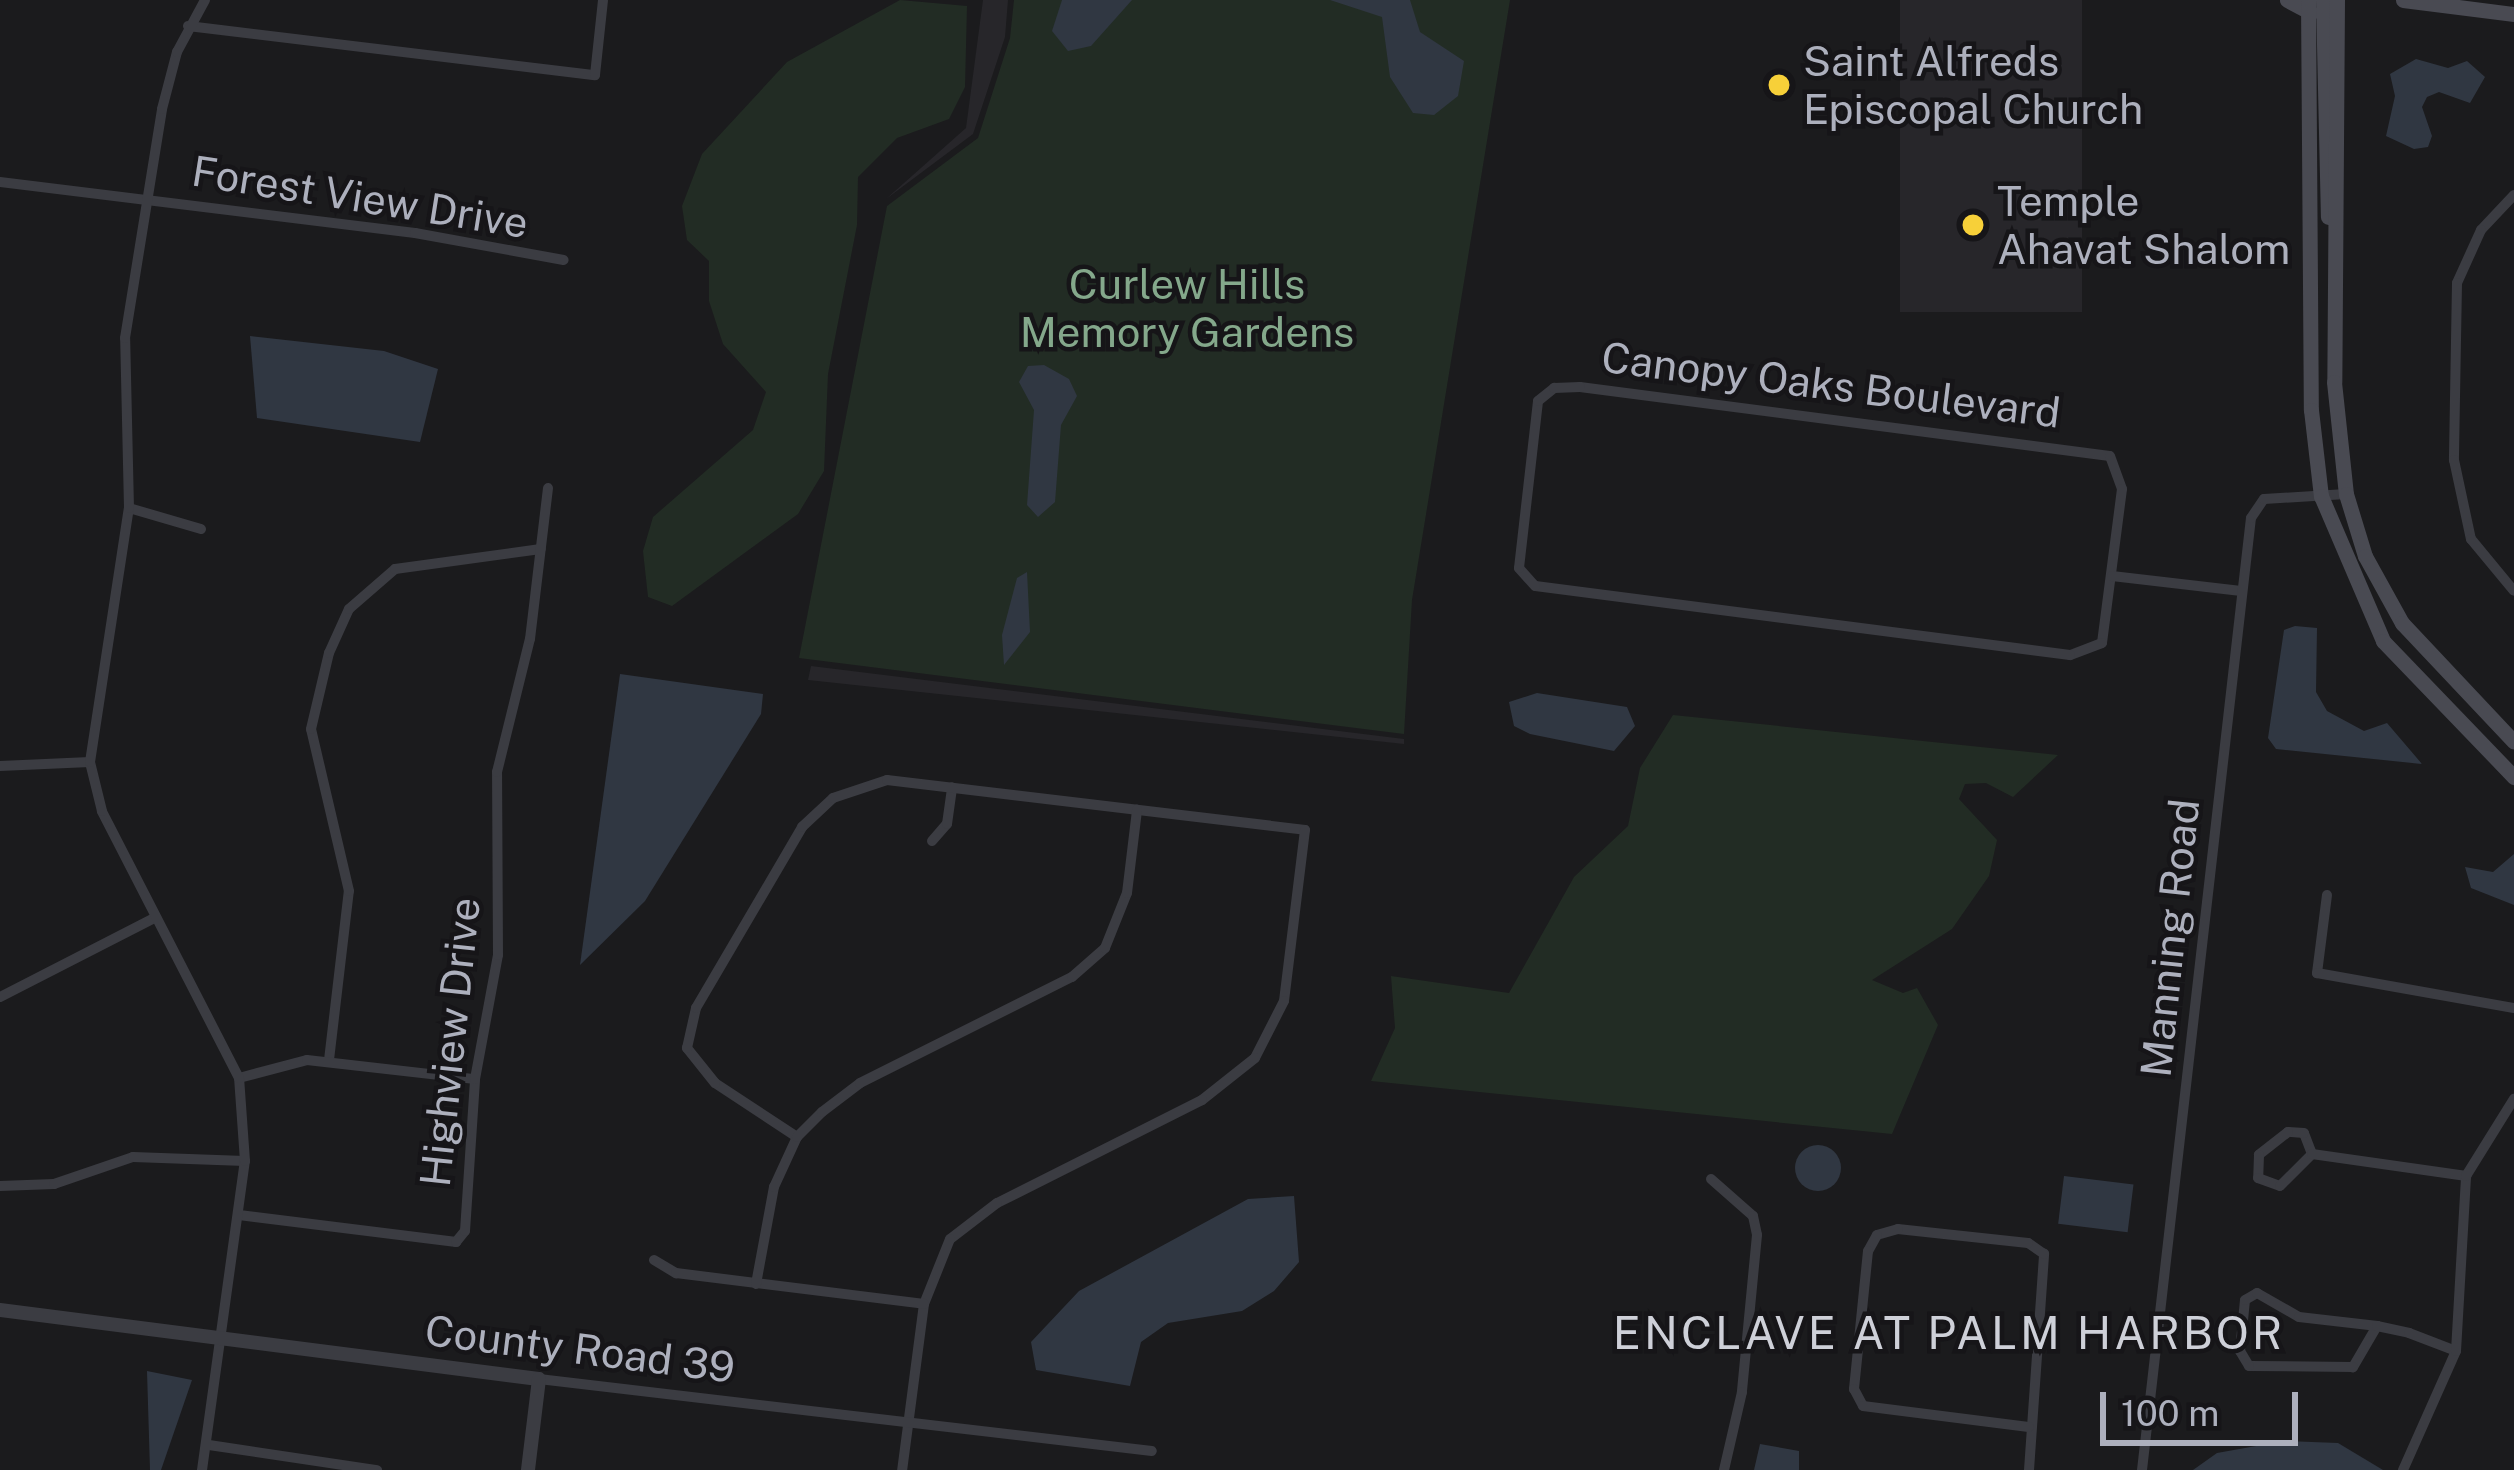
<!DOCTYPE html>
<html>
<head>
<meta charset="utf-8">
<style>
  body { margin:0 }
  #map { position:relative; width:2514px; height:1470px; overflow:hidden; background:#1b1b1d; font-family:"Public Sans",sans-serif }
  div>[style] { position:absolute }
  .built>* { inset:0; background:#27262a; transform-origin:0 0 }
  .green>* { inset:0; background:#222c24 }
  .water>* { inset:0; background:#303742; transform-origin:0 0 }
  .round { border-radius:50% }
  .minor>* { height:10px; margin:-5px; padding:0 5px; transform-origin:5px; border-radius:5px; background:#3b3c42 }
  .tertiary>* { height:14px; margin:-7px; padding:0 7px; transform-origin:7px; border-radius:7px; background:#3b3c42 }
  .secondary>* { height:15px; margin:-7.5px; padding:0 7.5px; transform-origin:7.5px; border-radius:7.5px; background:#494a52 }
  .dots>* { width:33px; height:33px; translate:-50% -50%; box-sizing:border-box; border:6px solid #161518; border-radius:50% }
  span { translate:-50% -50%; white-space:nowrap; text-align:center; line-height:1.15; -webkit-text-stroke:9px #161518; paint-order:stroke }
  .poi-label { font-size:42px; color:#adb0bd }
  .left { translate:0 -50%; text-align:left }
  .street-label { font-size:42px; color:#adb0bd }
  .park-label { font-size:42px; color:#84a88b }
  .neighbourhood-label { font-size:45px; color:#ced0d8; letter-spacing:3px }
  .scale { position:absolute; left:2100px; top:1392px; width:198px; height:54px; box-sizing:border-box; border:6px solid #adb0bd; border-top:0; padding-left:15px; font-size:36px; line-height:42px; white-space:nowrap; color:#adb0bd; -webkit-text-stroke:9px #161518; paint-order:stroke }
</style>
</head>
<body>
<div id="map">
  <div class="built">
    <i style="clip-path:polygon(983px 0,1008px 0,1005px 37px,973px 134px,886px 199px,966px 128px)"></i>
    <i style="left:1900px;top:0;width:182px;height:312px"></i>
    <i style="clip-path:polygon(811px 666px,1404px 739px,1404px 744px,808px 680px)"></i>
  </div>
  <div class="green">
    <i style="clip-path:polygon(900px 0,967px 6px,965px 87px,949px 119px,897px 138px,858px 177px,857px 225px,828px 374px,824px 471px,798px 514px,672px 606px,648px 597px,643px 551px,653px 517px,753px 430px,766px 392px,723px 344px,709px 301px,709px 261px,687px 240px,682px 206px,702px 154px,787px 62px)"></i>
    <i style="clip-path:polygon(1014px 0,1510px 0,1412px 600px,1404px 734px,799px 658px,887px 206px,978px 138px,1010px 38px)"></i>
    <i style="clip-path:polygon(1673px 715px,2058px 755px,2013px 797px,1986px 783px,1965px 784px,1959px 799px,1997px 840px,1989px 876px,1952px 929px,1872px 980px,1903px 993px,1917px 988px,1938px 1025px,1892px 1134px,1371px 1081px,1395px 1028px,1391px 976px,1509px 993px,1574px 877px,1628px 826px,1640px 768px)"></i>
  </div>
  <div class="water">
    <i style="clip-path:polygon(1062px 0,1132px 0,1091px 46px,1068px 51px,1052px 31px)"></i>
    <i style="clip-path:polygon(1330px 0,1410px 0,1420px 32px,1464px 61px,1458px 96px,1434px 115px,1413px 113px,1390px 77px,1382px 17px)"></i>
    <i style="clip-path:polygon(2416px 59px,2448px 68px,2467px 61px,2485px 77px,2470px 103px,2439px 92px,2427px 97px,2422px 107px,2432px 136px,2428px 147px,2414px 149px,2386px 136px,2395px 96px,2390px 74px)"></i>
    <i style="clip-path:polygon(250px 336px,384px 351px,438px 369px,420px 442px,257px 418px)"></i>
    <i style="clip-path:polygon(1044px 365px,1069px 379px,1077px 396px,1061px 425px,1055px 502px,1038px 517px,1027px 505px,1034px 410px,1019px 382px,1028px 366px)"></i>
    <i style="clip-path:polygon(1027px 572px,1030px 632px,1004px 665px,1002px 635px,1017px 578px)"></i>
    <i style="clip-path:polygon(2295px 626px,2317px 628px,2316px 692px,2327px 711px,2364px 731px,2387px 723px,2422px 764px,2276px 749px,2268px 738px,2284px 630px)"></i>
    <i style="clip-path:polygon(620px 674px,763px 694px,761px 714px,645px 901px,580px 965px)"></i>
    <i style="clip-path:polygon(1537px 693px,1627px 707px,1635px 726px,1614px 751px,1530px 734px,1514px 726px,1509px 702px)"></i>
    <i style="clip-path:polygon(2514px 854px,2514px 905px,2471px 888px,2465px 867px,2493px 872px)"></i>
    <i class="round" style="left:1795px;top:1145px;width:46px;height:46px"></i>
    <i style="left:2064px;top:1176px;width:70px;height:48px;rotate:7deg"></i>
    <i style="clip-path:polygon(1294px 1196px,1299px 1262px,1274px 1291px,1242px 1311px,1168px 1323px,1141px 1342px,1130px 1386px,1036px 1370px,1031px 1342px,1079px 1291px,1248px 1199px)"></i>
    <i style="clip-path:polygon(147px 1371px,192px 1380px,161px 1470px,150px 1470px)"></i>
    <i style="clip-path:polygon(2284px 1441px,2338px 1443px,2383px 1470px,2193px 1470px,2217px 1453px)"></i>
    <i style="clip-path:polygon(1760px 1444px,1799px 1451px,1799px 1470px,1754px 1470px)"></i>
  </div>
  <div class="minor">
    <i style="left:188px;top:26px;width:410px;rotate:6.9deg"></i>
    <i style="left:595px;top:75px;width:75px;rotate:-83.9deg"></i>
    <i style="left:0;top:182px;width:418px;rotate:7deg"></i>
    <i style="left:415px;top:233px;width:151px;rotate:10.3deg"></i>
    <i style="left:2514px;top:195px;width:48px;rotate:133.3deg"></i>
    <i style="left:2481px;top:230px;width:58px;rotate:114.4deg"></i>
    <i style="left:2457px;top:283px;width:177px;rotate:91deg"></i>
    <i style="left:2454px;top:460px;width:81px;rotate:77.9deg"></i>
    <i style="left:2471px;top:539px;width:67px;rotate:50.4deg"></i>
    <i style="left:1580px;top:387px;width:534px;rotate:7.42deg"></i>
    <i style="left:2110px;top:456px;width:35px;rotate:70deg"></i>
    <i style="left:2122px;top:489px;width:155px;rotate:97.4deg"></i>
    <i style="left:2102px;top:643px;width:34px;rotate:159deg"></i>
    <i style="left:2070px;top:655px;width:539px;rotate:-172.65deg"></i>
    <i style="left:1535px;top:586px;width:24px;rotate:-132deg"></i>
    <i style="left:1519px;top:568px;width:168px;rotate:-83.5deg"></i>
    <i style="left:1538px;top:401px;width:21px;rotate:-39deg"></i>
    <i style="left:1554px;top:388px;width:26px;rotate:-2deg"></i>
    <i style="left:129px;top:508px;width:75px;rotate:16.3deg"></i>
    <i style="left:2112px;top:576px;width:130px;rotate:6.6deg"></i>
    <i style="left:0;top:766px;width:90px;rotate:-2.5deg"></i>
    <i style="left:932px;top:841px;width:23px;rotate:-49deg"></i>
    <i style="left:947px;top:824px;width:37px;rotate:-82deg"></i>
    <i style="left:2327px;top:895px;width:79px;rotate:97.3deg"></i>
    <i style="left:2317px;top:973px;width:200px;rotate:10.1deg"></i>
    <i style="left:0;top:997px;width:175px;rotate:-27.1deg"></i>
    <i style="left:329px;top:1060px;width:170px;rotate:-83.3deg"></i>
    <i style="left:349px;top:891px;width:166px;rotate:-103.2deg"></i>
    <i style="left:311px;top:729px;width:78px;rotate:-76.7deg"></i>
    <i style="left:329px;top:653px;width:48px;rotate:-65.6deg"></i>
    <i style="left:349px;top:609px;width:61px;rotate:-41deg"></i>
    <i style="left:395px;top:569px;width:147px;rotate:-7.8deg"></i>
    <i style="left:239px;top:1078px;width:70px;rotate:-14.8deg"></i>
    <i style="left:307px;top:1060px;width:169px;rotate:6.5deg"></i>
    <i style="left:797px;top:1137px;width:98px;rotate:-146.6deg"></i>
    <i style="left:715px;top:1083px;width:45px;rotate:-128.7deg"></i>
    <i style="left:687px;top:1048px;width:41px;rotate:-77.3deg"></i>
    <i style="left:696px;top:1008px;width:210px;rotate:-59.6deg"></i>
    <i style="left:802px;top:827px;width:42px;rotate:-43.1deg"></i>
    <i style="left:833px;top:798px;width:57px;rotate:-18.4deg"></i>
    <i style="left:887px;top:780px;width:421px;rotate:6.8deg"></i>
    <i style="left:1305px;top:830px;width:172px;rotate:97deg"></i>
    <i style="left:1284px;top:1001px;width:64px;rotate:117deg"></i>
    <i style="left:1255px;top:1058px;width:68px;rotate:141.6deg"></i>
    <i style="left:1202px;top:1100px;width:229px;rotate:153.3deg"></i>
    <i style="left:997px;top:1203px;width:59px;rotate:142.5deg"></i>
    <i style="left:950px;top:1239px;width:70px;rotate:111.8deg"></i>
    <i style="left:924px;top:1304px;width:167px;rotate:97.5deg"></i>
    <i style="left:2312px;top:1154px;width:22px;rotate:-111deg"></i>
    <i style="left:2304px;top:1133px;width:16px;rotate:-176deg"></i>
    <i style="left:2288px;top:1132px;width:37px;rotate:142deg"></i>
    <i style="left:2259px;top:1155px;width:23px;rotate:92deg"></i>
    <i style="left:2258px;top:1178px;width:23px;rotate:20deg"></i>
    <i style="left:2280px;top:1186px;width:45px;rotate:-45deg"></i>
    <i style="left:2312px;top:1154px;width:156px;rotate:8.1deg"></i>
    <i style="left:1711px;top:1179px;width:56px;rotate:41.4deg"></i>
    <i style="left:1753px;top:1216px;width:19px;rotate:78deg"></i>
    <i style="left:1757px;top:1235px;width:158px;rotate:95.5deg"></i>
    <i style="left:1742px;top:1392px;width:80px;rotate:103deg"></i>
    <i style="left:0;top:1186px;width:54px;rotate:-2.1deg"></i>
    <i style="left:54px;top:1184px;width:83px;rotate:-18.9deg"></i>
    <i style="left:133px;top:1157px;width:112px;rotate:2deg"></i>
    <i style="left:239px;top:1215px;width:219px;rotate:7.1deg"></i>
    <i style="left:456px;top:1242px;width:14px;rotate:-51deg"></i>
    <i style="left:465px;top:1231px;width:152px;rotate:-86.2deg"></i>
    <i style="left:475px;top:1079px;width:126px;rotate:-79.5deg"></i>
    <i style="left:498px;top:955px;width:183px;rotate:-90.3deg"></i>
    <i style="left:497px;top:772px;width:137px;rotate:-76.1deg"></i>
    <i style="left:530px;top:639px;width:152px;rotate:-83.2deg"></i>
    <i style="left:654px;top:1260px;width:26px;rotate:31deg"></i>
    <i style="left:676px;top:1273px;width:250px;rotate:7.1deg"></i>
    <i style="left:756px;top:1284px;width:99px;rotate:-79.5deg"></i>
    <i style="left:774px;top:1187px;width:55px;rotate:-65.3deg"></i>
    <i style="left:797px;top:1137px;width:35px;rotate:-45deg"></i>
    <i style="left:822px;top:1112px;width:48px;rotate:-37.3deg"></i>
    <i style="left:860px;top:1083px;width:237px;rotate:-26.6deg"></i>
    <i style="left:1072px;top:977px;width:44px;rotate:-41.3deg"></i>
    <i style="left:1105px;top:948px;width:59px;rotate:-68.2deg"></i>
    <i style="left:1127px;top:893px;width:84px;rotate:-83.1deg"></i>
    <i style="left:2377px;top:1326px;width:48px;rotate:120.3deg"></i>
    <i style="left:2353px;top:1367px;width:104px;rotate:-179.4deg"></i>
    <i style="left:2249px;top:1366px;width:17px;rotate:-121deg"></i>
    <i style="left:2240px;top:1351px;width:51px;rotate:-84.4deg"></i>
    <i style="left:2245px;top:1300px;width:14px;rotate:-30deg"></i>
    <i style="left:2257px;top:1293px;width:48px;rotate:29.7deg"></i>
    <i style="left:2299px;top:1317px;width:79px;rotate:6.6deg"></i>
    <i style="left:2377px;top:1326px;width:33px;rotate:12deg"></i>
    <i style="left:2409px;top:1333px;width:50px;rotate:21deg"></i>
    <i style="left:539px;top:1379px;width:617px;rotate:6.7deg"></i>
    <i style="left:209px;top:1445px;width:170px;rotate:8.5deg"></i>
    <i style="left:202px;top:1470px;width:312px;rotate:-82.1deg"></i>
    <i style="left:245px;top:1161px;width:83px;rotate:-94.1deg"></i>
    <i style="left:239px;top:1078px;width:300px;rotate:-117.2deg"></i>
    <i style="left:102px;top:811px;width:50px;rotate:-103.8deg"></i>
    <i style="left:90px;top:762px;width:257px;rotate:-81.3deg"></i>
    <i style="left:129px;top:508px;width:170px;rotate:-91.3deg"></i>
    <i style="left:125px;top:338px;width:232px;rotate:-80.8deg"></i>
    <i style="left:162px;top:109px;width:59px;rotate:-75.3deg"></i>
    <i style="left:177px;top:52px;width:59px;rotate:-61.7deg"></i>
    <i style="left:2029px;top:1470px;width:217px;rotate:-86deg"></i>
    <i style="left:2044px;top:1254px;width:19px;rotate:-145deg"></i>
    <i style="left:2028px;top:1243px;width:131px;rotate:-173.9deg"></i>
    <i style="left:1898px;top:1229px;width:22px;rotate:164deg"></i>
    <i style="left:1877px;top:1235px;width:18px;rotate:119deg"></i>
    <i style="left:1868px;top:1251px;width:139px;rotate:95.8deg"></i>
    <i style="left:1854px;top:1389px;width:19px;rotate:62deg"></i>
    <i style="left:1863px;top:1406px;width:167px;rotate:7.2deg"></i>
    <i style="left:2142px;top:1470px;width:958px;rotate:-83.47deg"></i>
    <i style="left:2251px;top:518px;width:23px;rotate:-56deg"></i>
    <i style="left:2264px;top:499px;width:82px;rotate:-3.5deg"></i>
    <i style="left:2403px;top:1470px;width:130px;rotate:-66deg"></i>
    <i style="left:2456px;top:1351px;width:175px;rotate:-86.7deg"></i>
    <i style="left:2466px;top:1176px;width:91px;rotate:-58.1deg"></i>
  </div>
  <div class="tertiary">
    <i style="left:0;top:1310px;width:543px;rotate:7.3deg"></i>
    <i style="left:539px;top:1379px;width:92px;rotate:96.9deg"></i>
  </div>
  <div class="secondary">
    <i style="left:2287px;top:0;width:27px;rotate:28deg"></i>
    <i style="left:2308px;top:0;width:410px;rotate:89.6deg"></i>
    <i style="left:2311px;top:410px;width:87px;rotate:83.4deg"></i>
    <i style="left:2321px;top:496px;width:158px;rotate:66.8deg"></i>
    <i style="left:2383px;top:641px;width:189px;rotate:46.1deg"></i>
    <i style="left:2323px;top:0;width:217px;rotate:88.7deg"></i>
    <i style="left:2337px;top:0;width:382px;rotate:90.4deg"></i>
    <i style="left:2334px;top:382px;width:113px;rotate:83.9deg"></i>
    <i style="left:2346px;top:494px;width:65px;rotate:73deg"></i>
    <i style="left:2365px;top:556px;width:77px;rotate:61.1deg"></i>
    <i style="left:2402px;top:623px;width:163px;rotate:46.7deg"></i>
    <i style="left:2403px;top:0;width:112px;rotate:7.2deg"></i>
  </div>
  <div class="dots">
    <i style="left:1779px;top:85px;background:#f7d039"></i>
    <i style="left:1973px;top:225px;background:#f7d039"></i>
  </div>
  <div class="poi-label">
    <span class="left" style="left:1803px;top:85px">Saint Alfreds<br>Episcopal Church</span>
    <span class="left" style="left:1997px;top:225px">Temple<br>Ahavat Shalom</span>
  </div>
  <div class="street-label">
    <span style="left:360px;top:197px;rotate:9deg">Forest View Drive</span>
    <span style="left:1831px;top:385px;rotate:7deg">Canopy Oaks Boulevard</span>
    <span style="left:2170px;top:938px;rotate:-84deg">Manning Road</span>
    <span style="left:450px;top:1042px;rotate:-84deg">Highview Drive</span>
    <span style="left:580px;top:1349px;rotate:7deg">County Road 39</span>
  </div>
  <div class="park-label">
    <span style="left:1187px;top:308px">Curlew Hills<br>Memory Gardens</span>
  </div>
  <div class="neighbourhood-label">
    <span style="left:1949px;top:1333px">ENCLAVE AT PALM HARBOR</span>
  </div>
  <div class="scale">100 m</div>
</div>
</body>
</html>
